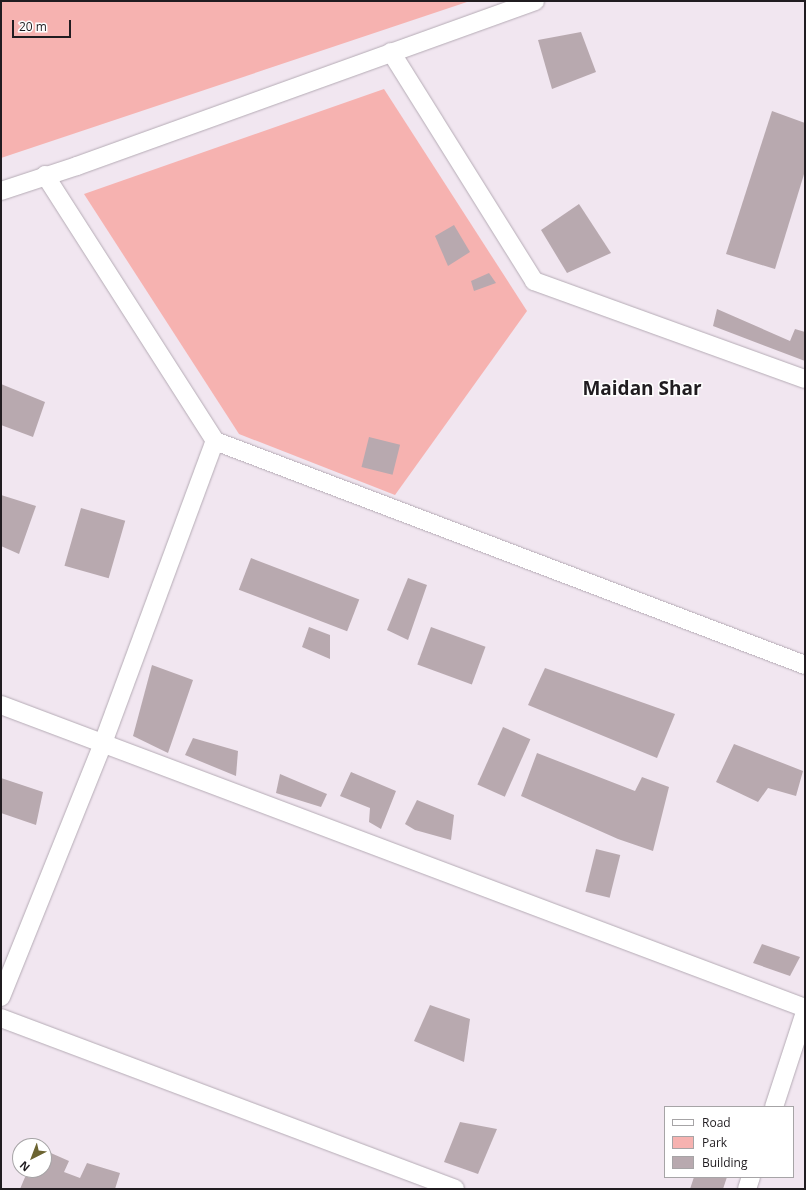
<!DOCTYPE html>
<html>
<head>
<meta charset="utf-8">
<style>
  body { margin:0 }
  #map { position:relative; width:806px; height:1190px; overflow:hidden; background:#f1e6f0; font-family:"Open Sans",sans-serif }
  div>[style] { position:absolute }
  .green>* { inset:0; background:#f6b2b0 }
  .building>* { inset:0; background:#b8a9af; transform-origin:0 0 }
  .roads { filter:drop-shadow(0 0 1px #b5abb5) drop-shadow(0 0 1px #b5abb5) }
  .minor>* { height:18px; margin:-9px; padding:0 9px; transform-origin:9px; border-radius:9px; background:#fff }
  span { translate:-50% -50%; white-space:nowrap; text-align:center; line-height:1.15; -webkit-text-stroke:3px #fff; paint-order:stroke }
  .town-label { font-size:19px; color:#201c20; font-weight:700 }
  .frame { position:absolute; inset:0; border:2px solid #201c20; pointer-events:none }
  .legend { position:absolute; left:664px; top:1106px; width:130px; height:72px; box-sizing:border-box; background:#fff; border:1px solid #a6a4a6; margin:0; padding:5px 7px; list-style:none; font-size:12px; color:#201c20 }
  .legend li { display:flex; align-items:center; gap:8px; height:20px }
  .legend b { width:20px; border:1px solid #a6a4a6 }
  .north { position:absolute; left:12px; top:1138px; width:40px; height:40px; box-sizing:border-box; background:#fff; border:1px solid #a6a4a6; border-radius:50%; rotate:222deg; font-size:11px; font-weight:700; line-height:16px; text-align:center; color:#201c20 }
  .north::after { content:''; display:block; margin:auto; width:14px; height:18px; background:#6c6431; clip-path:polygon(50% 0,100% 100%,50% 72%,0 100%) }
  .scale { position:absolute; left:12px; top:20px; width:59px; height:18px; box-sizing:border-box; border:2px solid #201c20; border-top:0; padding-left:5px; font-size:12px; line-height:14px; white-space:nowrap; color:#201c20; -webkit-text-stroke:3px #fff; paint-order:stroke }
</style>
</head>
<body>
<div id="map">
  <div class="green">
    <i style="clip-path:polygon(1px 1px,470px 1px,1px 158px)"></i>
    <i style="clip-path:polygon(384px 89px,527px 311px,395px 495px,239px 434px,84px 194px)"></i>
  </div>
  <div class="building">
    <i style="clip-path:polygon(581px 32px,596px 72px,552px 89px,538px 40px)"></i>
    <i style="clip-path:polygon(772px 111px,805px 123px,805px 171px,775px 269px,726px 254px)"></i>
    <i style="clip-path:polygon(579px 204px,611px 253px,567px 273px,541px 230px)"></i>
    <i style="clip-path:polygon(454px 225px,470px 252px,448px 266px,435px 236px)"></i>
    <i style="clip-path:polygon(489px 273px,496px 283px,474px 291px,471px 281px)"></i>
    <i style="clip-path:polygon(717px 309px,790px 341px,795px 329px,805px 332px,805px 361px,713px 326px)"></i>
    <i style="clip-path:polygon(1px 384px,45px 402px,33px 437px,1px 425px)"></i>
    <i style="left:369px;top:437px;width:32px;height:31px;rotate:14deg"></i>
    <i style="clip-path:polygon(1px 495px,36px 506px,19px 554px,1px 546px)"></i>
    <i style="left:81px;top:508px;width:46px;height:60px;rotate:16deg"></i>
    <i style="left:251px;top:558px;width:116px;height:34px;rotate:21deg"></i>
    <i style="clip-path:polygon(408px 578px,427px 585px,408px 640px,387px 630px)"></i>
    <i style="clip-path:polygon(309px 627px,330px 635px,330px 659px,302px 647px)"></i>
    <i style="left:431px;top:627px;width:58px;height:40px;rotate:20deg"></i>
    <i style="clip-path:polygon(152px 665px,193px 680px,168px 753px,133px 736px)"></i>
    <i style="clip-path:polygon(545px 668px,675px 714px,657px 758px,528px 705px)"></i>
    <i style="left:503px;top:727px;width:30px;height:63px;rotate:24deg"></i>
    <i style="clip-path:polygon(193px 738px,238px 751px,236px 776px,185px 755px)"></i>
    <i style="clip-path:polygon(734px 744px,803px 771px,796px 796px,768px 788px,758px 802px,716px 782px)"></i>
    <i style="clip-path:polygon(537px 753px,635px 791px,642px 777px,669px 787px,653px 851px,618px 839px,521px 796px)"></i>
    <i style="clip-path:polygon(351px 772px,396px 791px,381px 829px,369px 822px,370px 808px,340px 796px)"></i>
    <i style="clip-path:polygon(280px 774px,327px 794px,321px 807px,276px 793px)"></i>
    <i style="clip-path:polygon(1px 778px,43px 792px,36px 825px,1px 813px)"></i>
    <i style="clip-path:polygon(417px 800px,454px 815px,451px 840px,415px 830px,405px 824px)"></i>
    <i style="left:596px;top:849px;width:25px;height:44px;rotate:14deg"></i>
    <i style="clip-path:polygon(762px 944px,800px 957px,790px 976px,753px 963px)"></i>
    <i style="clip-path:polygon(430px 1005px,470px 1019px,464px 1062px,414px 1041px)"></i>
    <i style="clip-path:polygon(460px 1122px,497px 1129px,478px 1174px,444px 1162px)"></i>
    <i style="clip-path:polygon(44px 1150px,69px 1161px,64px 1172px,80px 1178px,87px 1163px,120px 1173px,115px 1189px,20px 1189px,28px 1170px,44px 1170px)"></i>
    <i style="clip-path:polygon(694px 1177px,727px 1177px,723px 1189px,690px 1189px)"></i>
  </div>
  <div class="roads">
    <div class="minor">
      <i style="left:391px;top:52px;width:270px;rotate:58deg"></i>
      <i style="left:534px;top:281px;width:288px;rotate:19.9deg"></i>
      <i style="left:45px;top:175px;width:316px;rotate:57.4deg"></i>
      <i style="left:215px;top:441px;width:631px;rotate:20.79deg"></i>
      <i style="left:1px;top:191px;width:80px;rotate:-18.2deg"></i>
      <i style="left:77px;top:166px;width:487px;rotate:-19.8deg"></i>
      <i style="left:1px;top:705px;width:859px;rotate:20.65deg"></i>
      <i style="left:1px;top:997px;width:274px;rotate:-68.1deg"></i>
      <i style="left:103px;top:743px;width:322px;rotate:-69.7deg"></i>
      <i style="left:1px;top:1018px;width:485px;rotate:20.6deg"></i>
      <i style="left:774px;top:1107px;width:100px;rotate:-71.9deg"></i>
      <i style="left:747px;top:1189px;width:13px;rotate:-72deg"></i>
    </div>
  </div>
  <div class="town-label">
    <span style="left:642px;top:389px">Maidan Shar</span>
  </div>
  <div class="frame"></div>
  <ul class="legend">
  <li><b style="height:5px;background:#fff"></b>Road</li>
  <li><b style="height:11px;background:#f6b2b0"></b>Park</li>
  <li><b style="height:11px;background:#b8a9af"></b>Building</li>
  </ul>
  <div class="north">N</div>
  <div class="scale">20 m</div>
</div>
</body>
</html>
